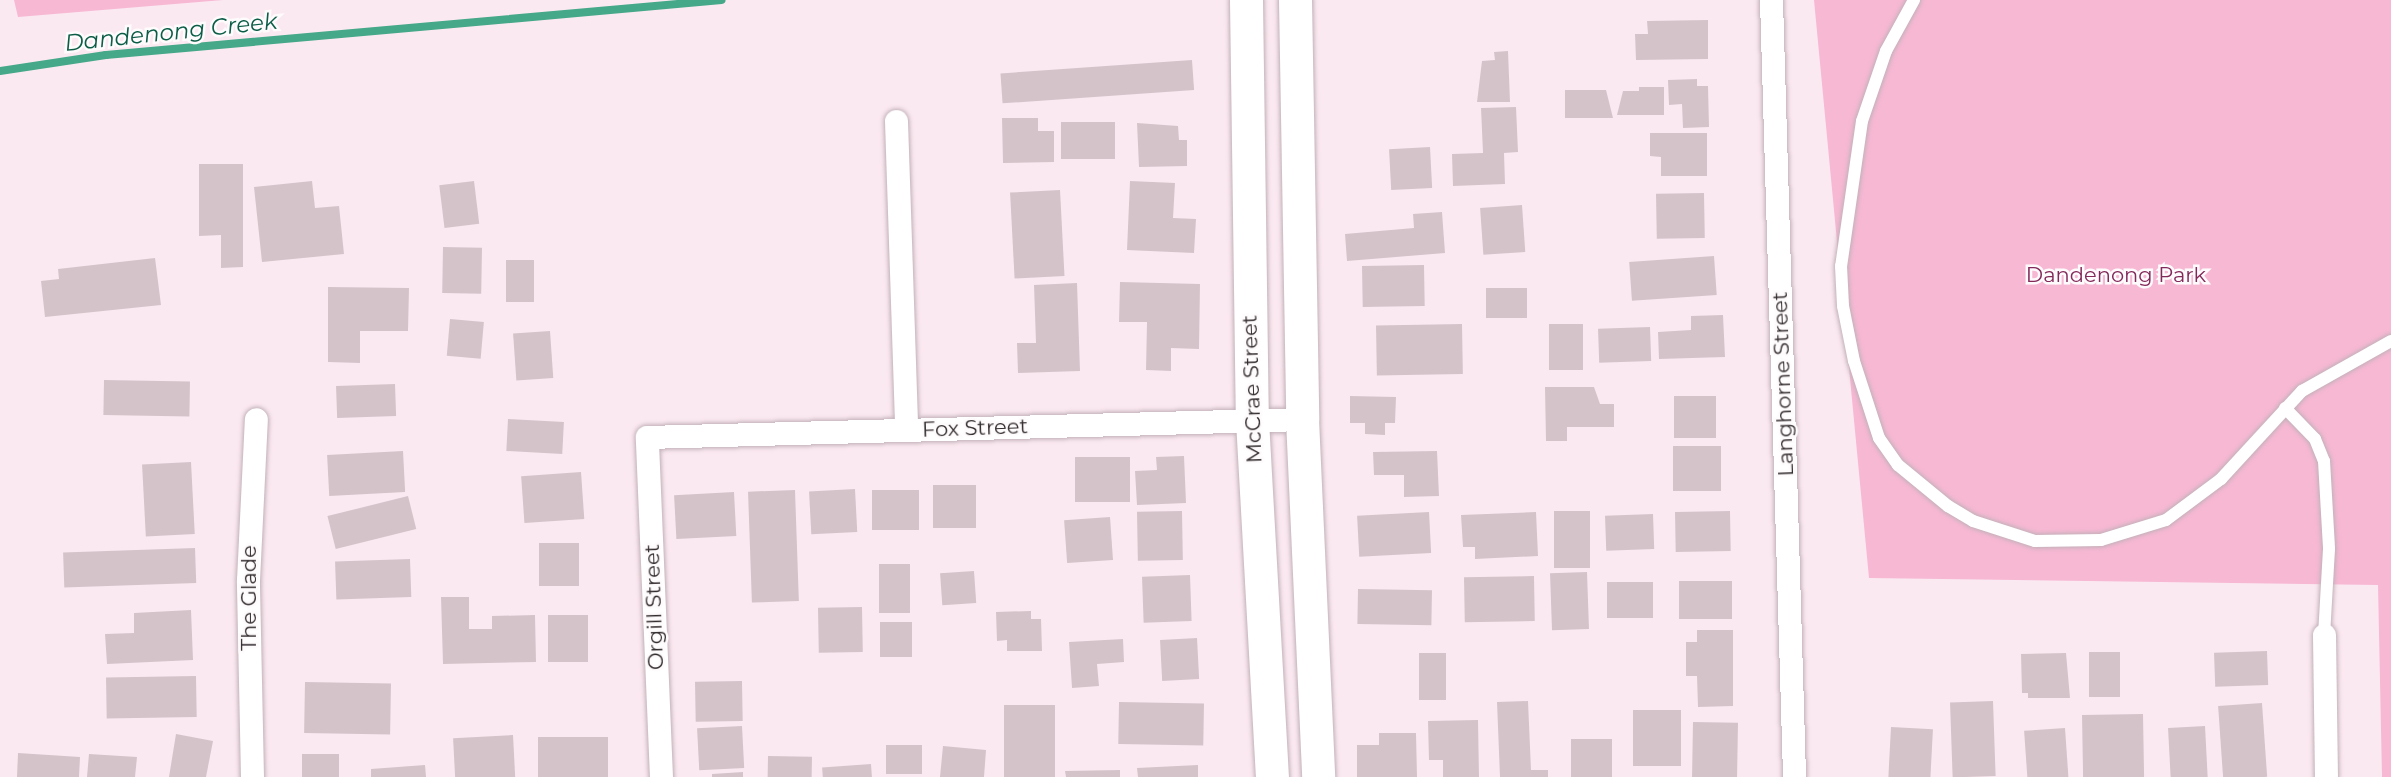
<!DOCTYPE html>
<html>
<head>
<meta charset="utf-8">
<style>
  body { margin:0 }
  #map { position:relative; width:2391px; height:777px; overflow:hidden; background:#fbe9f1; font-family:Montserrat,sans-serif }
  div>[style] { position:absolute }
  .green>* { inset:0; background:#f7b8d4 }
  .stream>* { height:8px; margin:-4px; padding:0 4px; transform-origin:4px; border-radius:4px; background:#45a889 }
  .building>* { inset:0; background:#d5c3ca; transform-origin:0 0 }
  .roads { filter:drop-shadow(0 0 2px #c3b1b9) drop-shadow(0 0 2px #c3b1b9) }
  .service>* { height:12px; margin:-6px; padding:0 6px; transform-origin:6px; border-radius:6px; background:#fff }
  .minor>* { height:23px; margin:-11.5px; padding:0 11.5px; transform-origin:11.5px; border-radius:11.5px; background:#fff }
  .secondary>* { height:33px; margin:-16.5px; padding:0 16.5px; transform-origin:16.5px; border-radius:16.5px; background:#fff }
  span { translate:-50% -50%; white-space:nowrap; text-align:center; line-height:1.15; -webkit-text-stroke:5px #fefbfc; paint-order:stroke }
  .park-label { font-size:21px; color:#83295a }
  .street-label { font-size:21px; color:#332c2f }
  .water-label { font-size:23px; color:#0c5d47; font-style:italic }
</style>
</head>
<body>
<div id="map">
  <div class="green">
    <i style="clip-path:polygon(14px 0,223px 0,18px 17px)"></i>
    <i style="clip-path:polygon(1814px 0,2391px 0,2391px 777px,2382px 777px,2378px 585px,1869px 578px)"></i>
  </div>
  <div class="stream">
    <i style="left:0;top:71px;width:107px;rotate:-8.6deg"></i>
    <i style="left:106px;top:55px;width:618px;rotate:-5.1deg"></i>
  </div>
  <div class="building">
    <i style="clip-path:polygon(1708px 20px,1708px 59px,1636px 60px,1635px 34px,1648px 34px,1647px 21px)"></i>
    <i style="clip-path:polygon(1508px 51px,1510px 102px,1477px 102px,1482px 61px,1495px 60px,1494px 52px)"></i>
    <i style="left:1192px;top:60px;width:30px;height:192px;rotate:86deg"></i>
    <i style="clip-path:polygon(1697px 79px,1697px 86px,1708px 86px,1709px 127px,1683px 128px,1682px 104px,1669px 105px,1668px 80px)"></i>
    <i style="clip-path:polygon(1639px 87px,1664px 87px,1664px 115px,1617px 115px,1623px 91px,1639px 91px)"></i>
    <i style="clip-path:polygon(1565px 90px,1606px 90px,1613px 118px,1565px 118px)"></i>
    <i style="clip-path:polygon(1516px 107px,1518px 152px,1504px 153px,1505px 184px,1453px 186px,1452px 154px,1483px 153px,1481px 108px)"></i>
    <i style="clip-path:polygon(1002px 118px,1038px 118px,1038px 131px,1054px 131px,1054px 162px,1003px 163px)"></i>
    <i style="left:1115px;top:122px;width:37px;height:54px;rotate:90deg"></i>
    <i style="clip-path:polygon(1137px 123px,1178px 126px,1179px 140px,1187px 140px,1187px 166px,1139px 167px)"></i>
    <i style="clip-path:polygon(1650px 133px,1707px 133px,1707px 176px,1661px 176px,1661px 157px,1650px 156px)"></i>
    <i style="left:1430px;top:147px;width:41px;height:41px;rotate:87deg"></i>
    <i style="clip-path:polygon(199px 164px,243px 164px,243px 267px,221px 268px,221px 235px,199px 236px)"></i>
    <i style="clip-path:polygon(312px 181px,315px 208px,339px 206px,344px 254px,262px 262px,254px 187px)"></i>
    <i style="left:474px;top:181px;width:43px;height:35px;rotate:83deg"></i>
    <i style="clip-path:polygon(1130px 181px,1175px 183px,1173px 218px,1196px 219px,1194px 253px,1127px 250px)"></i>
    <i style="left:1060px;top:190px;width:86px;height:50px;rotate:87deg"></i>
    <i style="left:1704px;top:193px;width:45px;height:48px;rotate:89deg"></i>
    <i style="left:1522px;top:205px;width:47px;height:42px;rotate:86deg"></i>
    <i style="clip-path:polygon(1442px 212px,1445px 253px,1347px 261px,1345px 234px,1414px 228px,1413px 214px)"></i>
    <i style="left:443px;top:247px;width:39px;height:46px;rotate:1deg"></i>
    <i style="left:1714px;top:256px;width:39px;height:85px;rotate:86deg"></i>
    <i style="clip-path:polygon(155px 258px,161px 305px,45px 317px,41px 281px,59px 279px,58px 269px)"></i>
    <i style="left:506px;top:260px;width:28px;height:42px"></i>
    <i style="left:1424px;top:265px;width:41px;height:62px;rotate:89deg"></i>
    <i style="clip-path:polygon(1120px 282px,1200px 284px,1199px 349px,1171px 348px,1171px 371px,1146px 370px,1147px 322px,1119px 322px)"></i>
    <i style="clip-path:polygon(1077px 283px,1080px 371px,1018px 373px,1017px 343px,1036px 343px,1034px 285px)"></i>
    <i style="clip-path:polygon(328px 287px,409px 288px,408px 331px,360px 331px,360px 363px,328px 362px)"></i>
    <i style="left:1527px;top:288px;width:30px;height:41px;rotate:90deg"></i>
    <i style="clip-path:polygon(1723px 315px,1725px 357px,1659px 359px,1658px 332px,1691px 330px,1691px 316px)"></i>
    <i style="left:450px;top:319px;width:34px;height:37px;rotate:5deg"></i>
    <i style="left:1462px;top:324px;width:50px;height:86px;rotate:89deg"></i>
    <i style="left:1549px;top:324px;width:34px;height:46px"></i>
    <i style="left:1650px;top:327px;width:34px;height:52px;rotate:88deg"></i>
    <i style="left:550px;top:331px;width:47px;height:37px;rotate:86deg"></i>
    <i style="left:104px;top:380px;width:86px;height:35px;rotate:1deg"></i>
    <i style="left:395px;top:384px;width:32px;height:59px;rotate:88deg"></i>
    <i style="clip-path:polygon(1545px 387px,1594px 387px,1600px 404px,1614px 404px,1614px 427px,1567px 427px,1567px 441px,1546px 441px)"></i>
    <i style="clip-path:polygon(1350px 396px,1396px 397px,1395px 423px,1385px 423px,1385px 435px,1365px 434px,1365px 423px,1350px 423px)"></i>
    <i style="left:1674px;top:396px;width:42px;height:42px"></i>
    <i style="left:508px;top:419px;width:56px;height:32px;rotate:3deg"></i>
    <i style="left:1673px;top:446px;width:48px;height:45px"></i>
    <i style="left:403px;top:451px;width:41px;height:76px;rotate:87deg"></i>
    <i style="clip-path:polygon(1437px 451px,1439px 496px,1404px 497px,1404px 475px,1374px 475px,1373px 452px)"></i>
    <i style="clip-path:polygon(1184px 456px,1186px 503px,1137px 505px,1135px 471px,1157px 470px,1156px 457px)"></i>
    <i style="left:1075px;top:457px;width:55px;height:45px"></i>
    <i style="left:191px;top:462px;width:72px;height:49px;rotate:87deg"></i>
    <i style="left:581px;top:472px;width:47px;height:60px;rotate:86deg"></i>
    <i style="left:933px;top:485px;width:43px;height:43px"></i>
    <i style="left:855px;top:489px;width:43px;height:46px;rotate:87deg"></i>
    <i style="left:795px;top:490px;width:111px;height:47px;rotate:88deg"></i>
    <i style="left:919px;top:490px;width:40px;height:47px;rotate:90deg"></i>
    <i style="left:734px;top:492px;width:44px;height:60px;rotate:87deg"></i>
    <i style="left:408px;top:496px;width:34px;height:83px;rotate:76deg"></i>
    <i style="left:1182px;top:511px;width:49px;height:45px;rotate:89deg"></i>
    <i style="left:1554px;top:511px;width:36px;height:57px"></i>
    <i style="left:1730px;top:511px;width:40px;height:55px;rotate:89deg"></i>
    <i style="left:1429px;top:512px;width:41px;height:72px;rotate:87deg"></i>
    <i style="clip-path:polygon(1536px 512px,1538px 556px,1475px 559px,1475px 547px,1463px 547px,1461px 515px)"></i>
    <i style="left:1653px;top:514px;width:35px;height:48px;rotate:88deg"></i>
    <i style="left:1110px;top:517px;width:43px;height:46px;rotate:86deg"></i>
    <i style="left:539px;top:543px;width:40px;height:43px"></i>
    <i style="left:195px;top:548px;width:35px;height:132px;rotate:88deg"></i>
    <i style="left:410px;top:559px;width:38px;height:75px;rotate:88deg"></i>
    <i style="left:879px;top:564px;width:31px;height:49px"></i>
    <i style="left:974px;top:571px;width:32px;height:34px;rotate:86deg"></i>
    <i style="left:1587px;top:572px;width:57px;height:37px;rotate:88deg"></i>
    <i style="left:1190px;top:575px;width:46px;height:48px;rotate:88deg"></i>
    <i style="left:1534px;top:576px;width:45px;height:70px;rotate:89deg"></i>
    <i style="left:1679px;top:581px;width:53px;height:38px"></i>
    <i style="left:1607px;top:582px;width:46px;height:36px"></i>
    <i style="left:1358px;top:589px;width:74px;height:35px;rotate:1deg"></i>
    <i style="clip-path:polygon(441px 597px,469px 597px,469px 629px,492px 629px,492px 616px,535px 615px,536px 662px,443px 664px)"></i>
    <i style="left:862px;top:607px;width:45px;height:44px;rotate:89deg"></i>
    <i style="clip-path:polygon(191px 610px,193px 660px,107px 664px,105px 634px,134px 633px,134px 613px)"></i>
    <i style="clip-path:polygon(1031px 611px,1031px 619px,1041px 619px,1042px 651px,1007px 651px,1007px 640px,997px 641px,996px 612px)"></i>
    <i style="left:548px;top:615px;width:40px;height:47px"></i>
    <i style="left:880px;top:622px;width:32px;height:35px"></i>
    <i style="clip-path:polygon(1697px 630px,1733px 630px,1733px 706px,1698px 707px,1697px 676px,1686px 676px,1686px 642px,1697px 642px)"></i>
    <i style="left:1197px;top:638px;width:41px;height:37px;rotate:87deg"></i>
    <i style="clip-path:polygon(1123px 639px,1124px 662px,1097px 664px,1099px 686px,1072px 688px,1069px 642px)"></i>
    <i style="left:2267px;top:651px;width:34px;height:53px;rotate:88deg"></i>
    <i style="left:2089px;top:652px;width:31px;height:45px"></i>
    <i style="left:1419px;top:653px;width:27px;height:47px"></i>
    <i style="clip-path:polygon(2066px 653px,2070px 698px,2028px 698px,2028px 693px,2022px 693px,2021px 654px)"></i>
    <i style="left:196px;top:676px;width:41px;height:90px;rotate:89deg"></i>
    <i style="left:742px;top:681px;width:40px;height:47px;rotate:89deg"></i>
    <i style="left:305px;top:682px;width:86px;height:51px;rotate:1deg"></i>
    <i style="clip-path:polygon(1528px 701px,1531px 770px,1548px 770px,1548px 777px,1500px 777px,1497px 702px)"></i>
    <i style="left:1993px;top:701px;width:75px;height:43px;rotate:88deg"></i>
    <i style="left:1119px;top:702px;width:85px;height:42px;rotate:1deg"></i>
    <i style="left:2262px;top:703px;width:74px;height:44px;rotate:86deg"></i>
    <i style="left:1004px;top:705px;width:51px;height:72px"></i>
    <i style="left:1633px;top:710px;width:48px;height:56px"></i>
    <i style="left:2143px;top:714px;width:63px;height:61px;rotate:89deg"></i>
    <i style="clip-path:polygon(1478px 720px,1479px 777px,1443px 777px,1443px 760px,1429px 760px,1428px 721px)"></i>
    <i style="left:1693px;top:722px;width:45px;height:55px;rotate:1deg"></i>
    <i style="left:742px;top:726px;width:42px;height:45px;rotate:87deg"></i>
    <i style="left:2205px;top:726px;width:51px;height:37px;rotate:87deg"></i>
    <i style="left:1891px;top:727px;width:42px;height:50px;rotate:3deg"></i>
    <i style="left:2065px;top:728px;width:49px;height:41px;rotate:86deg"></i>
    <i style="clip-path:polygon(1379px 733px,1416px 733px,1417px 777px,1357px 777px,1357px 745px,1379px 745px)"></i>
    <i style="clip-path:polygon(176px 734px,213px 741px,206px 777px,169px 777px)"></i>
    <i style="left:513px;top:735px;width:42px;height:60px;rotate:87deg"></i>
    <i style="left:608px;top:737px;width:40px;height:70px;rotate:90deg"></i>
    <i style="left:1571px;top:739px;width:41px;height:38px"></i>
    <i style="left:922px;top:745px;width:29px;height:36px;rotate:90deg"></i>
    <i style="clip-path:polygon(943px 746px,986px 750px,984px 777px,940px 777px)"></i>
    <i style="clip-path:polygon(18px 753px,80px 757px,79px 777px,17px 777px)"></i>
    <i style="clip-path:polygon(89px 754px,137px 757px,135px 777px,87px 777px)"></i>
    <i style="left:302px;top:754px;width:37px;height:23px"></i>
    <i style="left:768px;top:756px;width:44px;height:21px;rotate:1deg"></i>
    <i style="left:871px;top:764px;width:13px;height:49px;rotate:86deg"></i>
    <i style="clip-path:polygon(425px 765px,426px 777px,371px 777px,371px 769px)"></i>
    <i style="clip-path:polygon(1198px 765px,1198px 777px,1138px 777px,1137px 768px)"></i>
    <i style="clip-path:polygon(1120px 770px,1120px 777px,1066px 777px,1065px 771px)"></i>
    <i style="clip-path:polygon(743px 772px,743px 777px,712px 777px,712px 774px)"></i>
  </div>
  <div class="roads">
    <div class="service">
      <i style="left:1914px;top:0;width:58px;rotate:118.8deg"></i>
      <i style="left:1886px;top:51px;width:74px;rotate:108.9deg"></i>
      <i style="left:1862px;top:121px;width:147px;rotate:98.2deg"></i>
      <i style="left:1841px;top:266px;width:40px;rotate:87.1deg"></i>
      <i style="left:1843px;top:306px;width:56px;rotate:78.7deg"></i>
      <i style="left:1854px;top:361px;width:81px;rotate:72deg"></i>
      <i style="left:1879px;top:438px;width:33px;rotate:55deg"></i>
      <i style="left:1898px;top:465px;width:65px;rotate:39.4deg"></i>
      <i style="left:1948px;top:506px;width:29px;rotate:31deg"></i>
      <i style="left:1973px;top:521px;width:65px;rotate:17.9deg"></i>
      <i style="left:2035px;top:541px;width:66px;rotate:-0.9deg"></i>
      <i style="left:2101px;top:540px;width:68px;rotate:-17.1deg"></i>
      <i style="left:2166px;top:520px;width:69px;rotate:-36.7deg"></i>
      <i style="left:2221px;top:479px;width:120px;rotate:-47.4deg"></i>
      <i style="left:2302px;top:391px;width:102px;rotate:-29.3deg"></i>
      <i style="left:2285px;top:408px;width:43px;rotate:45.9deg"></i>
      <i style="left:2315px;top:439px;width:24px;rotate:68deg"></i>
      <i style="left:2324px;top:461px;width:88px;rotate:86.7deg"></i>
      <i style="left:2329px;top:549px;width:86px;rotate:93.3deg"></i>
    </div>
    <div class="minor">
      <i style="left:1771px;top:0;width:777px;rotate:88.3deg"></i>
      <i style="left:896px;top:121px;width:309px;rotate:88.1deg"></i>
      <i style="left:2324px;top:635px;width:142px;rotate:89.2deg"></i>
      <i style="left:252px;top:777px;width:197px;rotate:-91.2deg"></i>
      <i style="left:248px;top:580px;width:161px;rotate:-87.2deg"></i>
      <i style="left:661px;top:777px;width:340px;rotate:-92.4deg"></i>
      <i style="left:647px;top:437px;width:655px;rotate:-1.57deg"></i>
    </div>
    <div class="secondary">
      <i style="left:1246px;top:0;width:420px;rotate:89.2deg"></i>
      <i style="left:1252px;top:420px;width:358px;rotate:86.8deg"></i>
      <i style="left:1295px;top:0;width:419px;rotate:89deg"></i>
      <i style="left:1302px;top:419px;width:358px;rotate:87.4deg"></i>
    </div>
  </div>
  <div class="park-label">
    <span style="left:2116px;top:275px">Dandenong Park</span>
  </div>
  <div class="street-label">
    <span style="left:1783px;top:384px;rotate:-92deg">Langhorne Street</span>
    <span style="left:1252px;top:389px;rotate:-92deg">McCrae Street</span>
    <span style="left:975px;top:428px;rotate:-2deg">Fox Street</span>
    <span style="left:249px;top:598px;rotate:-90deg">The Glade</span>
    <span style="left:654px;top:607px;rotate:-92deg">Orgill Street</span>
  </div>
  <div class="water-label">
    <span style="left:171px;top:32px;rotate:-6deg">Dandenong Creek</span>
  </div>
</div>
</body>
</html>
